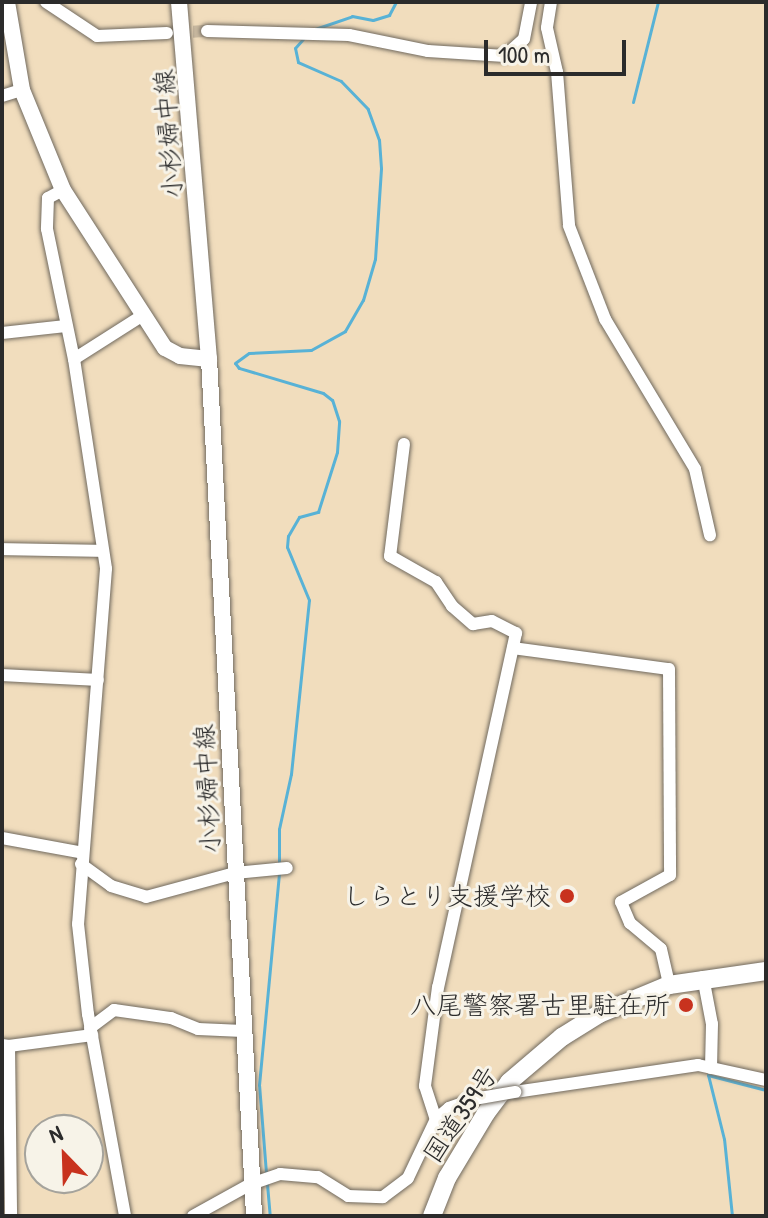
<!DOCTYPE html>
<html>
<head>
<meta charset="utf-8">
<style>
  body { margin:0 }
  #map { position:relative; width:768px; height:1218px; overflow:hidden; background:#f1ddbd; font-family:"Patrick Hand","Klee One",sans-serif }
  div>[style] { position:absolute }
  .stream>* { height:3px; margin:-1.5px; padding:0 1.5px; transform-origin:1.5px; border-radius:1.5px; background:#58b2d6 }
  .minor-tunnel>* { height:12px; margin-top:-6px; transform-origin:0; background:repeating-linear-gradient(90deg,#c9b9a0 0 12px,transparent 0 18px) }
  .roads { filter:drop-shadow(0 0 2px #70695e) drop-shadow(0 0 2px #70695e) }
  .minor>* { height:12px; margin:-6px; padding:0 6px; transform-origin:6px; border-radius:6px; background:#fff }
  .major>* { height:16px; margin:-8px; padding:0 8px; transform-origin:8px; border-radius:8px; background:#fff }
  .highway>* { height:18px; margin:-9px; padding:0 9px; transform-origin:9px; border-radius:9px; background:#fff }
  .bridges { filter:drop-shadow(0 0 2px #70695e) drop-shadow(0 0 2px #70695e) }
  .minor-bridge>* { height:12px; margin:-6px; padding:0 6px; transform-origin:6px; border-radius:6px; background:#fff }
  .dots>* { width:22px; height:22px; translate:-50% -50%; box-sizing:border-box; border:4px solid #f7f3e8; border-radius:50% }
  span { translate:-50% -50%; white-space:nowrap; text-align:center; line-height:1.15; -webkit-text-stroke:6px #f7f3e8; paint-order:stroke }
  .street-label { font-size:26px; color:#2b2b2b }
  .poi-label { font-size:26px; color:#2b2b2b }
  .right { translate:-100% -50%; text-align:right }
  .frame { position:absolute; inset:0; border:4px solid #2b2b2b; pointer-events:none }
  .north { position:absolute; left:24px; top:1114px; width:80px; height:80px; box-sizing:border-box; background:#f7f3e8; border:2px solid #a5a39c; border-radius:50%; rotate:337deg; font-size:22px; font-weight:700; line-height:32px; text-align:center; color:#2b2b2b }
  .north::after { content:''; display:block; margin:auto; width:28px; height:36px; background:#c8321e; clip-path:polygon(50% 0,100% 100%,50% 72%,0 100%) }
  .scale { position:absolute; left:484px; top:40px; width:142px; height:36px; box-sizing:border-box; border:4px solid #2b2b2b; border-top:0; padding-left:10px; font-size:24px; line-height:28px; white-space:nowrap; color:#2b2b2b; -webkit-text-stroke:6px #f7f3e8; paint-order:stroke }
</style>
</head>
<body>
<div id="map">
  <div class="stream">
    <i style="left:315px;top:29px;width:39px;rotate:-19deg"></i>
    <i style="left:352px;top:16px;width:21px;rotate:11deg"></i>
    <i style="left:373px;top:20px;width:17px;rotate:-17deg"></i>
    <i style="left:389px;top:15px;width:15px;rotate:-62deg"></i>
    <i style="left:633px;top:102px;width:103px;rotate:-76deg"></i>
    <i style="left:279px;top:866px;width:37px;rotate:-90deg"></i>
    <i style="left:279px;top:829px;width:56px;rotate:-77.7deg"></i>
    <i style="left:291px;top:774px;width:175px;rotate:-84.1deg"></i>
    <i style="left:309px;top:600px;width:57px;rotate:-112.5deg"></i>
    <i style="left:287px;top:547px;width:11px;rotate:-85deg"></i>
    <i style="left:288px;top:536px;width:22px;rotate:-60deg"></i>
    <i style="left:299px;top:517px;width:20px;rotate:-15deg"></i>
    <i style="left:318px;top:512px;width:63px;rotate:-72.4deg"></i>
    <i style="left:337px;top:452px;width:31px;rotate:-86deg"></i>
    <i style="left:339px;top:421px;width:22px;rotate:-108deg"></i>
    <i style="left:332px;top:400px;width:11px;rotate:-142deg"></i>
    <i style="left:323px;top:393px;width:88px;rotate:-163.4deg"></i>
    <i style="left:239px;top:368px;width:6px;rotate:-129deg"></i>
    <i style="left:235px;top:363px;width:17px;rotate:-36deg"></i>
    <i style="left:249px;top:353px;width:62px;rotate:-2.8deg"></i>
    <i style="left:311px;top:350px;width:39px;rotate:-29deg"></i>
    <i style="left:345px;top:331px;width:36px;rotate:-60deg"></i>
    <i style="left:363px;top:300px;width:43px;rotate:-73.7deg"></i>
    <i style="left:375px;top:259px;width:91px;rotate:-86.2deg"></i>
    <i style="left:381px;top:168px;width:28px;rotate:-94deg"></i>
    <i style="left:379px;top:140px;width:33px;rotate:-110deg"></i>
    <i style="left:368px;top:109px;width:39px;rotate:-134deg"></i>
    <i style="left:341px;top:81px;width:47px;rotate:-156.2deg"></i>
    <i style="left:298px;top:62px;width:14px;rotate:-102deg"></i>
    <i style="left:295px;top:48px;width:12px;rotate:-48deg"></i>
    <i style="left:266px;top:1173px;width:88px;rotate:-94.5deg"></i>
    <i style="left:259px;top:1085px;width:212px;rotate:-84.6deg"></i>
    <i style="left:267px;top:1184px;width:32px;rotate:85deg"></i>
    <i style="left:732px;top:1216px;width:77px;rotate:-95.9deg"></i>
    <i style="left:724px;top:1139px;width:66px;rotate:-104deg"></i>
    <i style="left:708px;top:1075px;width:60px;rotate:14.5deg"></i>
  </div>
  <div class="minor-tunnel">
    <i style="left:175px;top:33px;width:32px;rotate:-4deg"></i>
  </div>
  <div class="roads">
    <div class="minor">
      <i style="left:46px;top:2px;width:61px;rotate:33.7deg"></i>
      <i style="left:97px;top:36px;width:70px;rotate:-2.5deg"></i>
      <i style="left:551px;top:2px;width:26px;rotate:99deg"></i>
      <i style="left:547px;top:28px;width:45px;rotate:77.2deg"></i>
      <i style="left:557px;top:72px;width:154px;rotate:85.5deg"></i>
      <i style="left:569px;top:226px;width:100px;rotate:68.8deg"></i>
      <i style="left:605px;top:319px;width:175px;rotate:59deg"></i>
      <i style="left:695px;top:469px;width:68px;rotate:77.2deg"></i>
      <i style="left:207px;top:31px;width:142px;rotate:1.6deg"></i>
      <i style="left:349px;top:35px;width:81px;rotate:11.4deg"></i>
      <i style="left:428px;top:51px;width:77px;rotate:3.7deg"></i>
      <i style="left:505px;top:56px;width:25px;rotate:-42deg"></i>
      <i style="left:524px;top:39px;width:38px;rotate:-79deg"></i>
      <i style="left:2px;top:96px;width:21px;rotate:-17deg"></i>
      <i style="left:63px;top:190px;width:17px;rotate:152deg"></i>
      <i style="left:48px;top:198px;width:31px;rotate:92deg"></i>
      <i style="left:47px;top:229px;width:133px;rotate:78.3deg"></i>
      <i style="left:74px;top:359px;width:212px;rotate:81.3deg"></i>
      <i style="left:106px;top:569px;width:356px;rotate:94.5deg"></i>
      <i style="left:78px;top:924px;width:91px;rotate:83.7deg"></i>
      <i style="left:88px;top:1014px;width:205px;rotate:79.6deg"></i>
      <i style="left:2px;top:333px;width:64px;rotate:-6.2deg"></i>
      <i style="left:74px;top:359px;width:82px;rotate:-32.5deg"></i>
      <i style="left:404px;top:444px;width:113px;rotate:97.1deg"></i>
      <i style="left:390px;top:556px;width:53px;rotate:29.5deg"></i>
      <i style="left:436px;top:582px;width:29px;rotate:56deg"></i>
      <i style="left:452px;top:606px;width:28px;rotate:41deg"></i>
      <i style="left:473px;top:624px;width:19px;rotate:-9deg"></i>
      <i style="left:492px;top:621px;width:27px;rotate:27deg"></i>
      <i style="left:516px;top:633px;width:362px;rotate:102.4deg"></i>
      <i style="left:438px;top:987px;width:100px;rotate:97.5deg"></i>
      <i style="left:425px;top:1086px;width:35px;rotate:72deg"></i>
      <i style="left:2px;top:549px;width:101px;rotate:1.1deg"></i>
      <i style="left:513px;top:648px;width:157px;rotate:7.7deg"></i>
      <i style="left:669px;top:669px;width:206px;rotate:89.7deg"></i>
      <i style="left:670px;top:875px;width:56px;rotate:151.1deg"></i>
      <i style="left:621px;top:902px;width:23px;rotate:67deg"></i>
      <i style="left:630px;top:923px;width:40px;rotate:40deg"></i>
      <i style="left:661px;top:949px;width:37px;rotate:77deg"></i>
      <i style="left:2px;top:675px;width:96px;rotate:3deg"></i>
      <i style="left:2px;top:838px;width:77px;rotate:10.4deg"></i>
      <i style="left:81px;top:864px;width:37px;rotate:36deg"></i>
      <i style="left:111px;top:886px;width:37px;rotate:17deg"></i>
      <i style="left:146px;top:897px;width:92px;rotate:-15.1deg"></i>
      <i style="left:235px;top:873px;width:52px;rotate:-5.5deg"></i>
      <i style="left:703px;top:977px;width:48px;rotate:79.2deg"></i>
      <i style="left:712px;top:1024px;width:44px;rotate:91.3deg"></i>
      <i style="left:90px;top:1028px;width:30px;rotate:-37deg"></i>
      <i style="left:114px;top:1010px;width:58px;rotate:8deg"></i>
      <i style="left:171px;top:1018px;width:29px;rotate:22deg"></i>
      <i style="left:198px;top:1029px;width:45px;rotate:2.5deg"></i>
      <i style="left:2px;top:1045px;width:7px;rotate:8deg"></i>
      <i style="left:9px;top:1046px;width:170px;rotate:89.3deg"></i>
      <i style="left:9px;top:1046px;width:84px;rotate:-7.5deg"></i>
      <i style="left:515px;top:1092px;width:185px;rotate:-8.4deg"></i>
      <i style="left:698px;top:1065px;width:70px;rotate:12.4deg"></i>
      <i style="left:193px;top:1216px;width:66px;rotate:-28.9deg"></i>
      <i style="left:251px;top:1184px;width:31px;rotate:-19deg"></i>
      <i style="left:280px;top:1174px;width:38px;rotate:5deg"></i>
      <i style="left:318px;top:1177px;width:36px;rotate:32deg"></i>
      <i style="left:348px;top:1196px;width:35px;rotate:2deg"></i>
      <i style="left:383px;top:1197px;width:31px;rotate:-37deg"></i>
      <i style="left:408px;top:1178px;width:65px;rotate:-64.6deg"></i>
      <i style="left:436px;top:1119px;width:17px;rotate:-40deg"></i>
      <i style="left:449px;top:1108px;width:27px;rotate:-20deg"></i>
    </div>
    <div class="major">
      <i style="left:7px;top:2px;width:89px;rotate:80.3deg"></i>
      <i style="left:22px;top:90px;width:108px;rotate:67.7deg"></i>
      <i style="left:63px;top:190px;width:188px;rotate:57.2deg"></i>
      <i style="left:165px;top:348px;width:17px;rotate:28deg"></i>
      <i style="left:180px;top:356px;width:29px;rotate:6deg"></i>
      <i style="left:179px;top:2px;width:358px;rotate:85.2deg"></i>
      <i style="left:209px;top:359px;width:858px;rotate:86.99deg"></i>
    </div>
    <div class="highway">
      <i style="left:432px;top:1216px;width:41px;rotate:-68.5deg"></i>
      <i style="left:447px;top:1178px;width:76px;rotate:-59deg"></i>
      <i style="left:486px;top:1113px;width:39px;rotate:-53deg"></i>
      <i style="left:509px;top:1082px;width:70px;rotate:-40.3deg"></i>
      <i style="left:562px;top:1037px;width:44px;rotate:-31.9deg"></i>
      <i style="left:599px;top:1014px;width:76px;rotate:-22.5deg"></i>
      <i style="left:669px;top:985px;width:98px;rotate:-8.2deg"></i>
    </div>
  </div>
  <div class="bridges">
    <div class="minor-bridge">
      <i style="left:474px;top:1099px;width:42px;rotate:-9.7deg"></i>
    </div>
  </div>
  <div class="dots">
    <i style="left:567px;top:896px;background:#c8321e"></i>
    <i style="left:686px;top:1005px;background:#c8321e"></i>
  </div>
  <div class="street-label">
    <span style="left:168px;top:134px;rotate:-94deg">小杉婦中線</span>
    <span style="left:207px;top:789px;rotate:-93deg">小杉婦中線</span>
    <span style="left:460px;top:1114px;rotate:-56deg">国道359号</span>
  </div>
  <div class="poi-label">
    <span class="right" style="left:551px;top:896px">しらとり支援学校</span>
    <span class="right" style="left:670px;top:1005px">八尾警察署古里駐在所</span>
  </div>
  <div class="frame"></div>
  <div class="north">N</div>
  <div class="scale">100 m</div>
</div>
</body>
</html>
